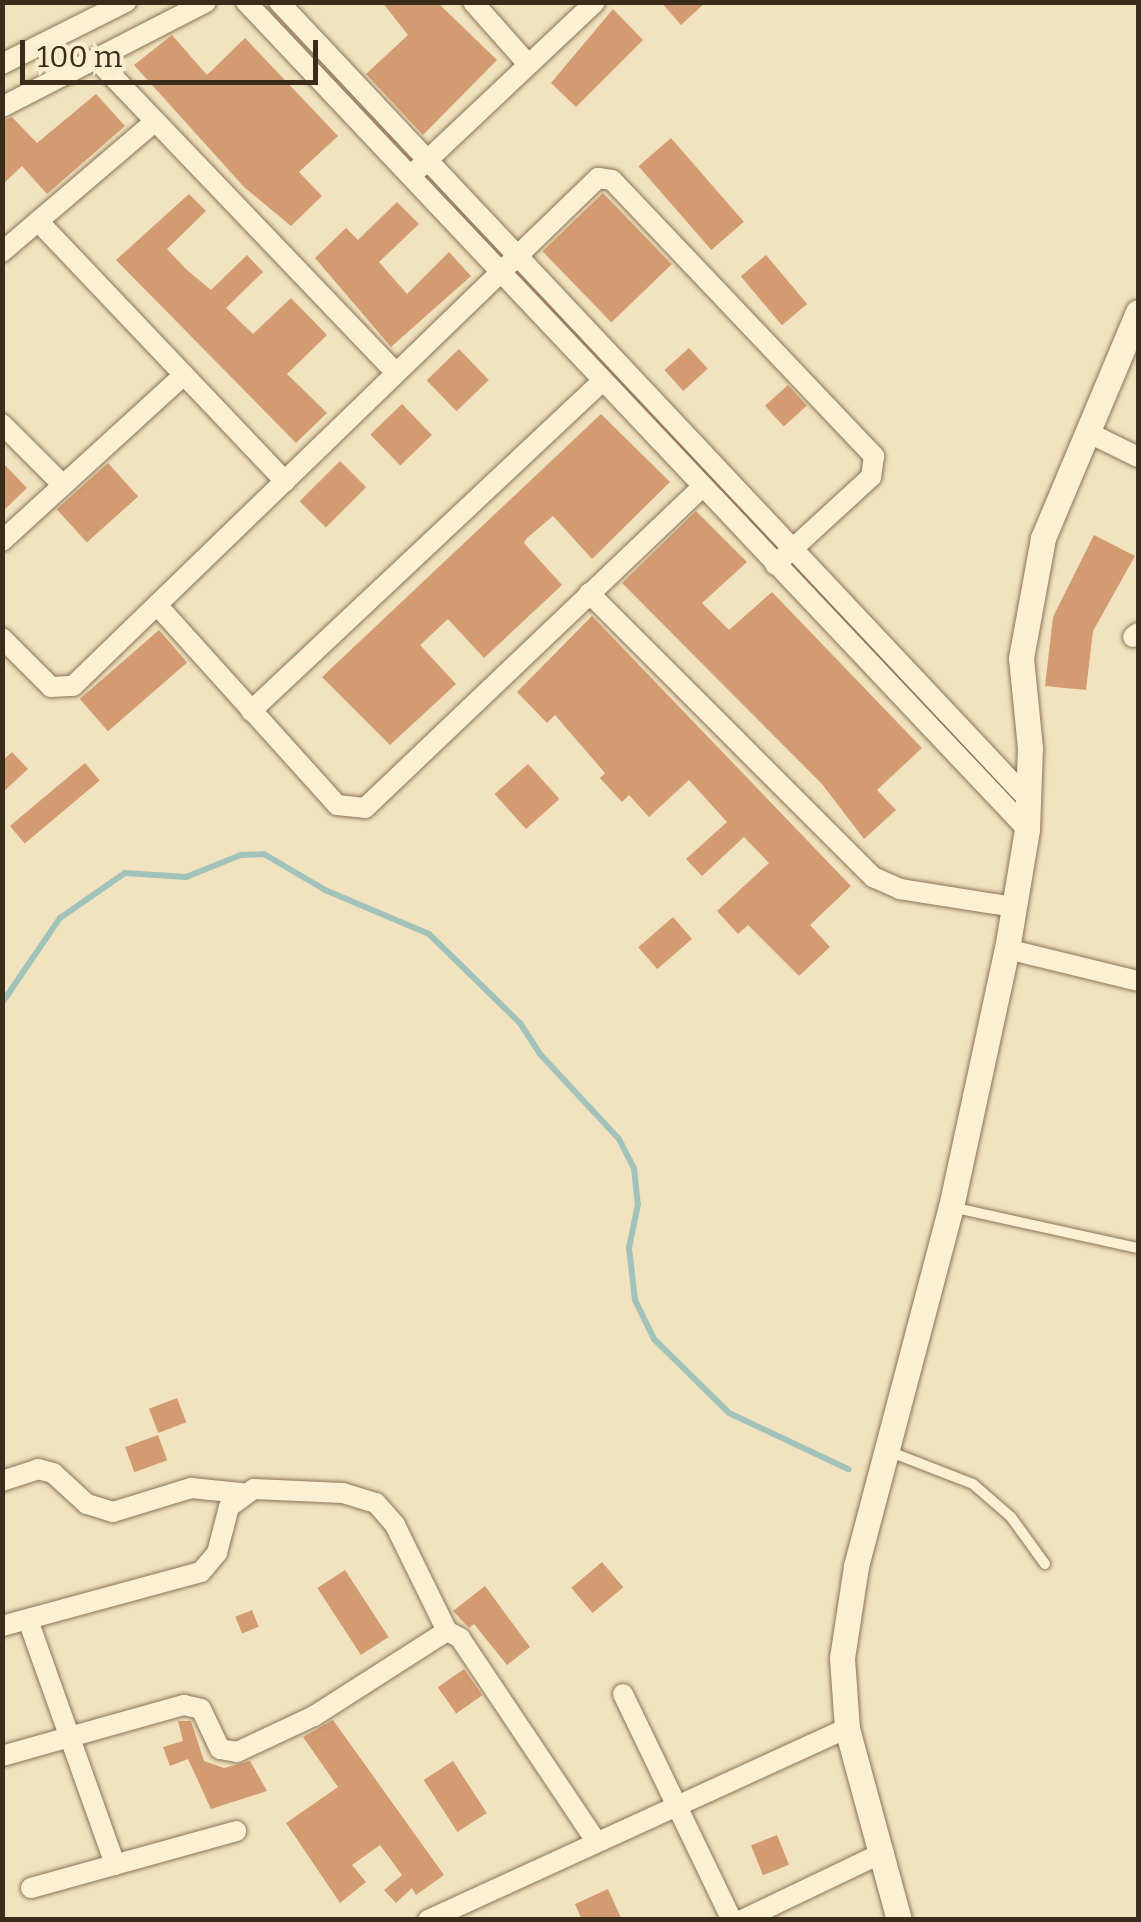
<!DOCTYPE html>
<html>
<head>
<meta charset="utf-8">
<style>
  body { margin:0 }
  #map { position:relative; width:1141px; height:1922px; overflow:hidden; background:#f1e3bf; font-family:Bitter,serif }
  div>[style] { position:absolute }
  .stream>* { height:6px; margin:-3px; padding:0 3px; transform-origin:3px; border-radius:3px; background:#a2c3ba }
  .building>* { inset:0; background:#d39b71; transform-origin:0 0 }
  .roads { filter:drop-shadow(0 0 2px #8c7356) drop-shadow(0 0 2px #8c7356) }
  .service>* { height:10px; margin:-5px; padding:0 5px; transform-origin:5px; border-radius:5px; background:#fbf0d3 }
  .minor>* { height:20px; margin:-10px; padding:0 10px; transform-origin:10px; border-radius:10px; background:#fbf0d3 }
  .tertiary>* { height:25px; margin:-12.5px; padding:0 12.5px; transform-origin:12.5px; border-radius:12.5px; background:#fbf0d3 }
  span { translate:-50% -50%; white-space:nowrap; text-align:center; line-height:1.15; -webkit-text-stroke:8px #f8edcf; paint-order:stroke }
  .frame { position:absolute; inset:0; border:5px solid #3a2b1b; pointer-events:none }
  .scale { position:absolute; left:20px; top:40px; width:298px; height:45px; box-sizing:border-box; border:5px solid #3a2b1b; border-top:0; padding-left:12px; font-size:30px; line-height:35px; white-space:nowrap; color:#3a2b1b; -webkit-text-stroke:8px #f8edcf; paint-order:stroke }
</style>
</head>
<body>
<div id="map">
  <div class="stream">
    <i style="left:2px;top:1003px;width:103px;rotate:-55.7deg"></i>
    <i style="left:60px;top:918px;width:79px;rotate:-34.7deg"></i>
    <i style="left:125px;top:873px;width:61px;rotate:3.8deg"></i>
    <i style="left:186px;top:877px;width:59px;rotate:-21.8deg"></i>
    <i style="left:241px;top:855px;width:23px;rotate:-2deg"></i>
    <i style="left:264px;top:854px;width:71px;rotate:30.5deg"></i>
    <i style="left:325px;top:890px;width:113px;rotate:22.9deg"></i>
    <i style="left:429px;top:934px;width:127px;rotate:44.4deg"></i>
    <i style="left:520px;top:1023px;width:37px;rotate:57deg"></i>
    <i style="left:540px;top:1054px;width:116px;rotate:47.1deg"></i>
    <i style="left:619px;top:1139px;width:33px;rotate:63deg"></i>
    <i style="left:634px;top:1168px;width:36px;rotate:84deg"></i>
    <i style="left:638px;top:1204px;width:45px;rotate:101.6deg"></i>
    <i style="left:629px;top:1248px;width:52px;rotate:83.4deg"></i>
    <i style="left:635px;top:1300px;width:43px;rotate:64deg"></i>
    <i style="left:654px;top:1339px;width:105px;rotate:44.6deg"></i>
    <i style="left:729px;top:1413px;width:132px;rotate:25.2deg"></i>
  </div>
  <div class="building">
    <i style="clip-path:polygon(382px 2px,437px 2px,497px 60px,423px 135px,366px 74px,408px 35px)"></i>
    <i style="clip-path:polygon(661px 2px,706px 2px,681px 25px)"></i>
    <i style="clip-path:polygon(613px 9px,643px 40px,576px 107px,551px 83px)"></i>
    <i style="clip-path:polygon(172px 35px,207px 75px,245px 38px,338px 136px,299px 172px,322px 196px,291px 226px,244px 187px,134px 65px)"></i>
    <i style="clip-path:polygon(96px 94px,125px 126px,47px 194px,22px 166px,2px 185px,2px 121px,12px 117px,37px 143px)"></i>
    <i style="left:671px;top:138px;width:111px;height:43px;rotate:49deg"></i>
    <i style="left:603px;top:193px;width:99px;height:84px;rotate:46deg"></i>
    <i style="clip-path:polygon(189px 194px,206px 211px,167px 249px,188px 271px,211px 290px,247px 255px,263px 272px,226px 308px,253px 334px,291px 298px,327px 335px,287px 374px,327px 413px,296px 443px,116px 260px)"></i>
    <i style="clip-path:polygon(397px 202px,419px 224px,379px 262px,407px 294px,449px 252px,471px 276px,391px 347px,315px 258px,346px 228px,358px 240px)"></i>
    <i style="left:766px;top:255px;width:64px;height:33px;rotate:50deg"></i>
    <i style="left:689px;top:348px;width:28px;height:33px;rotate:48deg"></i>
    <i style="left:459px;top:349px;width:43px;height:45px;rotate:46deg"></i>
    <i style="left:788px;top:385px;width:28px;height:31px;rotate:48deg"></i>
    <i style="left:402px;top:404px;width:43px;height:44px;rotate:46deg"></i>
    <i style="clip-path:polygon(601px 414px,670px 482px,592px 559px,553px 516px,527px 538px,524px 543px,562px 585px,484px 658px,448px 619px,420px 645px,456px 684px,390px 745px,322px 677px)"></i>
    <i style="left:340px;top:461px;width:37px;height:57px;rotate:45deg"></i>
    <i style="clip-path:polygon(2px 462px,27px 488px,2px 512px)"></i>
    <i style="left:108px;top:463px;width:45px;height:69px;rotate:48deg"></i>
    <i style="clip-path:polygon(696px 511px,747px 562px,702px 603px,729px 630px,772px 592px,922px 748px,877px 790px,896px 810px,864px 839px,822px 784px,622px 583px)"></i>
    <i style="clip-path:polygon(1094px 535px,1135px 556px,1093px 631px,1086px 690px,1045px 686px,1053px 617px)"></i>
    <i style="clip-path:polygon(592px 616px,851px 886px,810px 925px,830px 947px,799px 976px,748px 925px,738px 934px,717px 911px,769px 863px,744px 837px,702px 876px,686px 859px,727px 822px,689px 780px,649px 817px,629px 795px,622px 802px,600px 778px,605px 773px,555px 715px,547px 723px,517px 692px)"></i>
    <i style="left:159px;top:630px;width:43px;height:105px;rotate:49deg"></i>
    <i style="clip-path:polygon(12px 752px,28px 769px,2px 793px,2px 761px)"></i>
    <i style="left:85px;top:763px;width:23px;height:98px;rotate:50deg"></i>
    <i style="left:528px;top:764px;width:47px;height:45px;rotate:48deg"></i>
    <i style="left:673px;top:917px;width:29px;height:46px;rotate:49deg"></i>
    <i style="left:177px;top:1398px;width:26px;height:30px;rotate:69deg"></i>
    <i style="left:158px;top:1435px;width:27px;height:35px;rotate:70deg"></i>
    <i style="left:602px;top:1562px;width:33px;height:40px;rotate:50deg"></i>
    <i style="left:345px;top:1570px;width:80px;height:33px;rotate:57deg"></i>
    <i style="clip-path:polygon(485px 1586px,530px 1647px,507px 1665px,474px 1624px,469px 1628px,453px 1611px)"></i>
    <i style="left:252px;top:1610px;width:18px;height:18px;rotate:68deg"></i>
    <i style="left:464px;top:1669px;width:32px;height:32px;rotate:55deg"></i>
    <i style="clip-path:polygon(333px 1720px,444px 1875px,416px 1895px,412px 1888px,396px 1903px,384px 1890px,402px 1875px,380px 1845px,352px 1865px,366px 1882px,340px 1903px,286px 1823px,338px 1787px,303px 1737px)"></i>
    <i style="clip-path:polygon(178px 1721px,191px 1721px,204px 1761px,224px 1768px,250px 1761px,267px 1791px,211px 1809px,188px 1759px,170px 1766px,163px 1747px,183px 1741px)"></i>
    <i style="left:453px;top:1761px;width:62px;height:35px;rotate:57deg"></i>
    <i style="left:777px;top:1835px;width:32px;height:28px;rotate:68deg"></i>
    <i style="clip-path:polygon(608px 1889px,622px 1920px,582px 1920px,575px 1904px)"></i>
  </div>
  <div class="roads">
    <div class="service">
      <i style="left:951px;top:1207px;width:191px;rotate:12.4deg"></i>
      <i style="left:888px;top:1451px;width:91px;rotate:21.2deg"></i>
      <i style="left:973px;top:1484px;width:50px;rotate:41deg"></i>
      <i style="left:1011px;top:1517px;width:58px;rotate:54.1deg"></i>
    </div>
    <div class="minor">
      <i style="left:246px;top:2px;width:1137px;rotate:46.64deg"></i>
      <i style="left:279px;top:2px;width:1094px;rotate:46.78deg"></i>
      <i style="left:473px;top:2px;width:80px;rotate:48.5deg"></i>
      <i style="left:97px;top:60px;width:429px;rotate:46.3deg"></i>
      <i style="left:2px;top:64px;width:139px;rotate:-26.6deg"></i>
      <i style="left:2px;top:107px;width:229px;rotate:-27.2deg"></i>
      <i style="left:418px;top:169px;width:243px;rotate:-43.3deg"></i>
      <i style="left:38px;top:221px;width:359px;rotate:46.5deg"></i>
      <i style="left:2px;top:252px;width:197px;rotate:-40.5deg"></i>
      <i style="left:2px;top:424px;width:86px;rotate:45deg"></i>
      <i style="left:1087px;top:432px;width:57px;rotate:26.1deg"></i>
      <i style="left:2px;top:541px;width:246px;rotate:-42.4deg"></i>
      <i style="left:589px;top:593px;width:402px;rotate:45deg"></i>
      <i style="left:873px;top:877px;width:30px;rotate:24deg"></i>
      <i style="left:900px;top:889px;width:115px;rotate:9deg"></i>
      <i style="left:157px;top:605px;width:269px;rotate:48deg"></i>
      <i style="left:337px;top:805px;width:28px;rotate:6deg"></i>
      <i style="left:365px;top:808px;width:465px;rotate:-43.6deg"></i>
      <i style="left:1133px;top:637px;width:6px;rotate:-39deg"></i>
      <i style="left:2px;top:638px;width:69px;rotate:45deg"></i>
      <i style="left:51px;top:687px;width:22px;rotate:-3deg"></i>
      <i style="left:73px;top:686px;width:731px;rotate:-44.06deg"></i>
      <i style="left:598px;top:178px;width:14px;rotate:8deg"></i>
      <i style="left:612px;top:180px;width:381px;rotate:46.5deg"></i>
      <i style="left:874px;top:456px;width:21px;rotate:98deg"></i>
      <i style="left:871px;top:477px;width:130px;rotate:137.5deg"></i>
      <i style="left:251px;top:711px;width:482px;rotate:-43.2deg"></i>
      <i style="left:1007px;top:949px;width:135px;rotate:13.7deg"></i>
      <i style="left:2px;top:1481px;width:38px;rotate:-18deg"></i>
      <i style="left:38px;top:1469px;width:16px;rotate:15deg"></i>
      <i style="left:53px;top:1473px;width:46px;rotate:42.4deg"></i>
      <i style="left:87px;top:1504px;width:27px;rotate:17deg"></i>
      <i style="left:113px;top:1512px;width:82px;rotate:-17.1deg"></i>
      <i style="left:191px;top:1488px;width:50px;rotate:5.7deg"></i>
      <i style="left:28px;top:1620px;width:260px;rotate:70.4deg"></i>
      <i style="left:2px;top:1626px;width:206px;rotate:-15.2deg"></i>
      <i style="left:201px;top:1572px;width:25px;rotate:-50deg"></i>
      <i style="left:217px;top:1553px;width:48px;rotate:-75.4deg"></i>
      <i style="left:229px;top:1507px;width:31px;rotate:-36deg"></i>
      <i style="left:254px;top:1489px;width:89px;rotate:2.6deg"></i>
      <i style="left:343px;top:1493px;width:34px;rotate:17deg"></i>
      <i style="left:376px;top:1503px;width:29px;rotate:49deg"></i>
      <i style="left:395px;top:1525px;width:118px;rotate:63.9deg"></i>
      <i style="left:623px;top:1694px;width:251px;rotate:64.3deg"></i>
      <i style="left:2px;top:1756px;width:189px;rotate:-15.7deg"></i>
      <i style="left:184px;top:1705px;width:17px;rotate:13deg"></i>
      <i style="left:201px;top:1709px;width:44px;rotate:64.6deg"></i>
      <i style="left:220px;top:1749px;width:17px;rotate:10deg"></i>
      <i style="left:237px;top:1752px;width:85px;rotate:-25.1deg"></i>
      <i style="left:314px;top:1716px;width:158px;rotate:-32.6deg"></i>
      <i style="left:447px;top:1631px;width:15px;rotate:28deg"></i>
      <i style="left:460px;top:1638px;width:243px;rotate:56.2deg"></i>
      <i style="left:31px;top:1888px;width:213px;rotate:-15.5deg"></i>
      <i style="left:428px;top:1920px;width:461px;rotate:-24.6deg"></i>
      <i style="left:742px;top:1920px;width:157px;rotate:-25.6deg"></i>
    </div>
    <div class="tertiary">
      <i style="left:899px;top:1920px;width:199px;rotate:-105.2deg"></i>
      <i style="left:847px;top:1728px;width:70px;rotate:-94.1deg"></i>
      <i style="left:842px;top:1658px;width:93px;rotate:-81.3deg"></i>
      <i style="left:856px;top:1566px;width:371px;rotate:-75.2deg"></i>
      <i style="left:951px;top:1207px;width:264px;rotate:-77.8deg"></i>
      <i style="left:1007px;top:949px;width:122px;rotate:-80.5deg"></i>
      <i style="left:1027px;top:829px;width:81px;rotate:-87.9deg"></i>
      <i style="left:1030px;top:748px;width:90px;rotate:-95.7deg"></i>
      <i style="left:1021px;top:658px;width:122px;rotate:-79.6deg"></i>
      <i style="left:1043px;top:538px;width:245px;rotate:-67.2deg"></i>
    </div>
  </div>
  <div class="frame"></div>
  <div class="scale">100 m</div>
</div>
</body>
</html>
